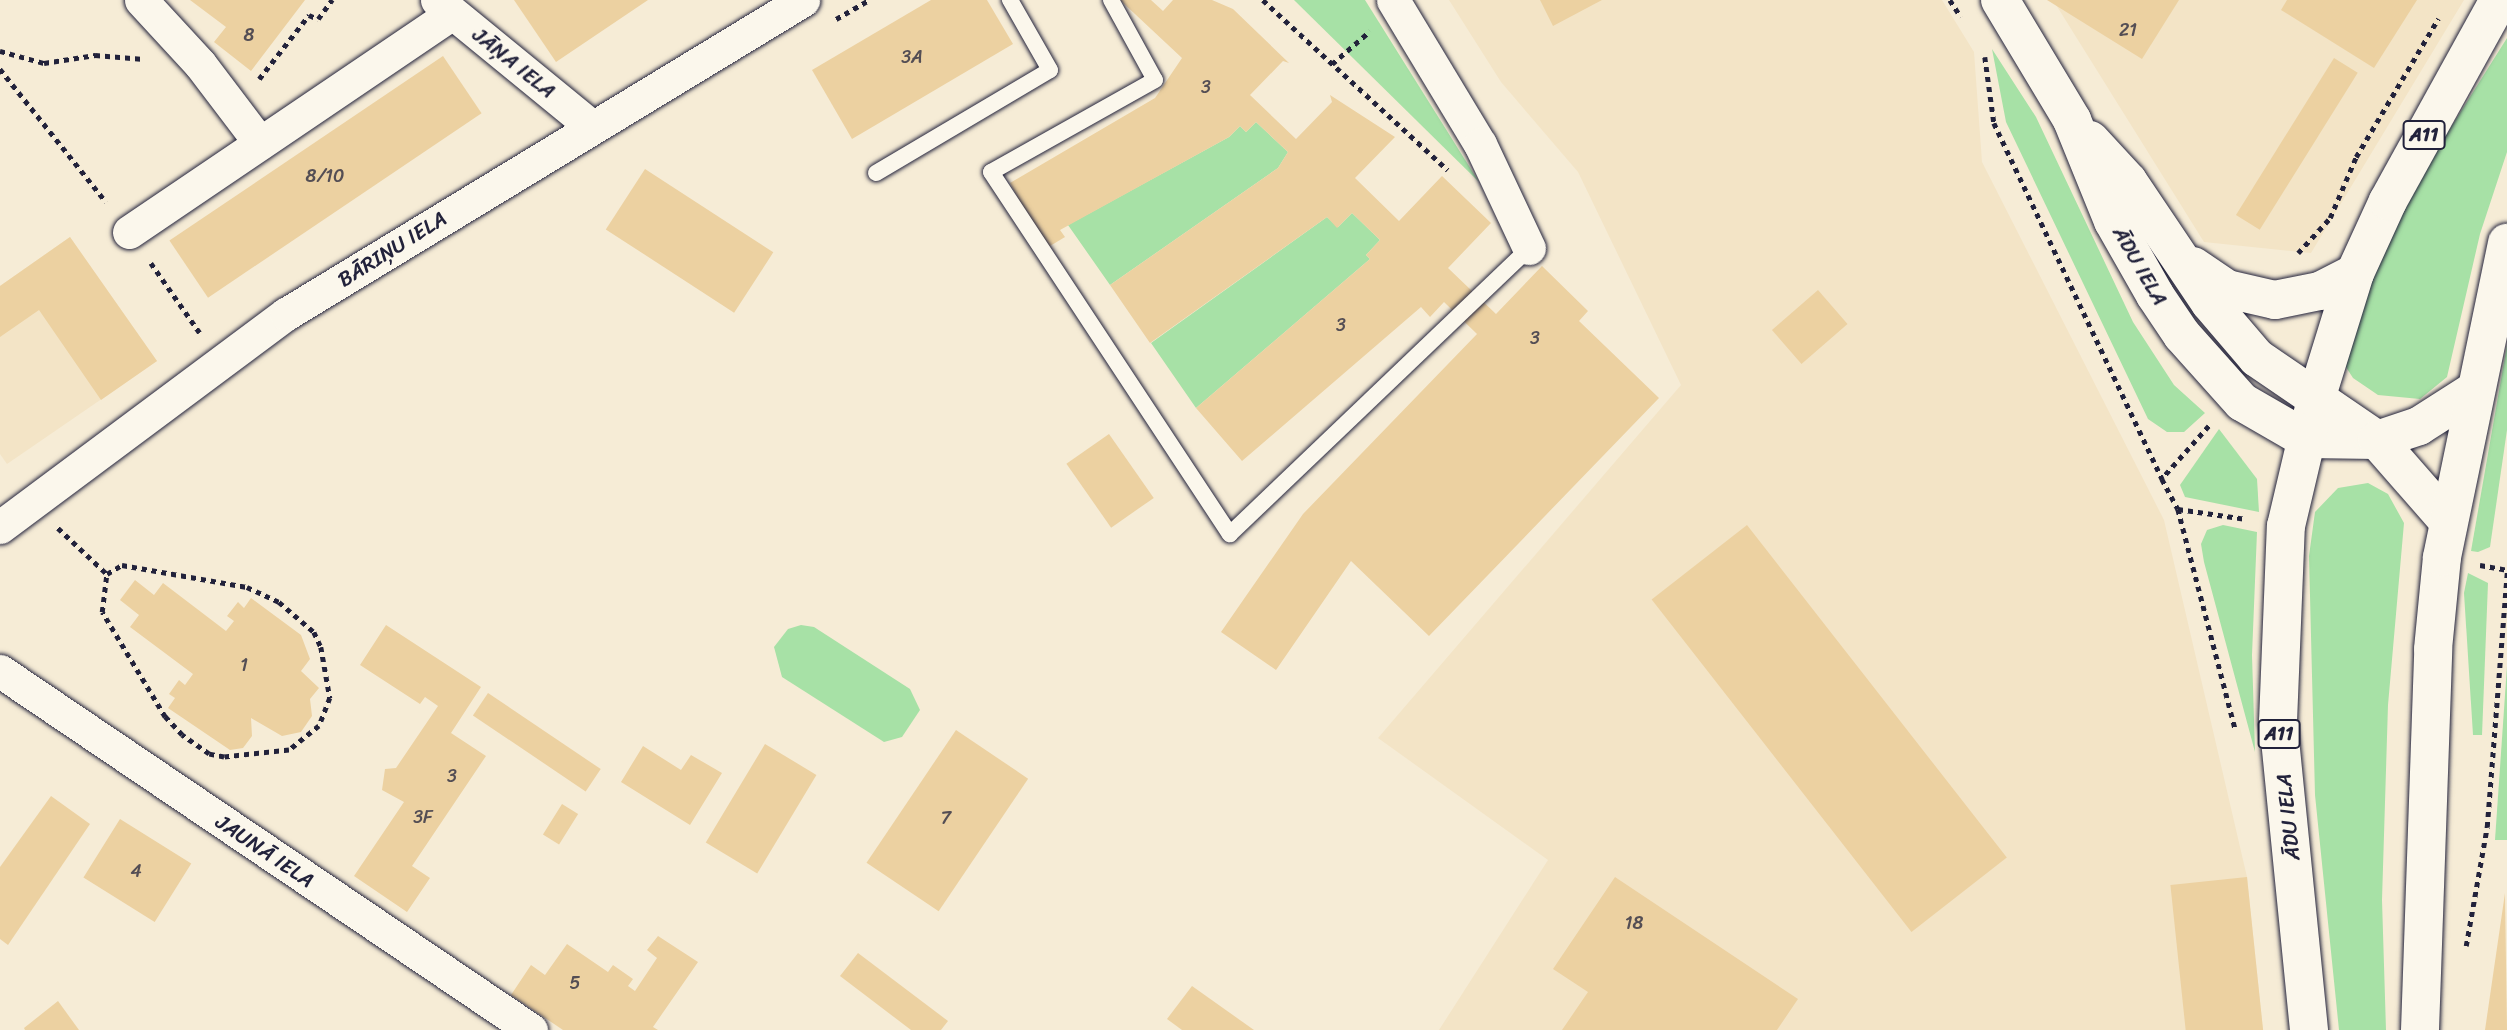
<!DOCTYPE html>
<html>
<head>
<meta charset="utf-8">
<style>
  body { margin:0 }
  #map { position:relative; width:2507px; height:1030px; overflow:hidden; background:#f6ecd6; font-family:Sriracha,sans-serif }
  div>[style] { position:absolute }
  .built>* { inset:0; background:#f3e4c6 }
  .green>* { inset:0; background:#a7e1a6 }
  .building>* { inset:0; background:#ecd1a1; transform-origin:0 0 }
  .path>* { height:4.5px; margin-top:-2.25px; transform-origin:0; background:repeating-linear-gradient(90deg,#22223b 0 5px,transparent 0 10px) }
  .roads { filter:drop-shadow(0 0 2px #22223b) drop-shadow(0 0 2px #22223b) }
  .service>* { height:16px; margin:-8px; padding:0 8px; transform-origin:8px; border-radius:8px; background:#fbf7ec }
  .minor>* { height:33px; margin:-16.5px; padding:0 16.5px; transform-origin:16.5px; border-radius:16.5px; background:#fbf7ec }
  .secondary>* { height:38px; margin:-19px; padding:0 19px; transform-origin:19px; border-radius:19px; background:#fbf7ec }
  .trunk>* { height:38px; margin:-19px; padding:0 19px; transform-origin:19px; border-radius:19px; background:#fbf7ec }
  span { translate:-50% -50%; white-space:nowrap; text-align:center; line-height:1.15; -webkit-text-stroke:5px #fbf7ec; paint-order:stroke }
  .number-label { font-size:18px; color:#544e54 }
  .number-label span { -webkit-text-stroke-width:0 }
  .shield-label span { padding:2px 5px; background:#fbf7ec; border:2px solid; border-radius:5px; -webkit-text-stroke-width:0 }
  .shield-label { font-size:19px; color:#22223b; font-weight:700 }
  .street-label { font-size:21px; color:#22223b }
</style>
</head>
<body>
<div id="map">
  <div class="built">
    <i style="clip-path:polygon(1449px 0,1942px 0,1974px 52px,1982px 162px,2164px 520px,2247px 877px,2263px 1030px,1439px 1030px,1548px 860px,1378px 738px,1681px 385px,1578px 172px,1501px 82px)"></i>
    <i style="clip-path:polygon(2053px 0,2464px 0,2311px 253px,2204px 242px)"></i>
    <i style="clip-path:polygon(70px 237px,157px 361px,7px 464px,0 454px,0 286px)"></i>
  </div>
  <div class="green">
    <i style="clip-path:polygon(1294px 0,1365px 0,1479px 182px)"></i>
    <i style="clip-path:polygon(2507px 38px,2507px 152px,2480px 234px,2447px 377px,2420px 399px,2378px 395px,2353px 378px,2344px 364px,2371px 271px,2436px 151px)"></i>
    <i style="clip-path:polygon(1992px 49px,2036px 117px,2133px 322px,2174px 385px,2205px 413px,2184px 432px,2167px 432px,2148px 419px,2006px 122px)"></i>
    <i style="clip-path:polygon(1256px 122px,1288px 152px,1278px 168px,1110px 285px,1068px 225px,1229px 137px,1240px 126px,1246px 132px)"></i>
    <i style="clip-path:polygon(1352px 213px,1380px 240px,1366px 255px,1370px 259px,1196px 408px,1151px 343px,1327px 217px,1338px 227px)"></i>
    <i style="clip-path:polygon(2507px 345px,2507px 430px,2490px 547px,2478px 552px,2471px 551px)"></i>
    <i style="clip-path:polygon(2219px 429px,2257px 479px,2259px 512px,2185px 497px,2180px 485px)"></i>
    <i style="clip-path:polygon(2368px 483px,2388px 494px,2404px 523px,2388px 705px,2382px 900px,2386px 1030px,2339px 1030px,2315px 795px,2309px 556px,2315px 512px,2338px 488px)"></i>
    <i style="clip-path:polygon(2223px 525px,2257px 532px,2252px 655px,2255px 752px,2204px 562px,2201px 544px,2207px 530px)"></i>
    <i style="clip-path:polygon(2468px 573px,2488px 583px,2482px 735px,2473px 735px,2464px 593px)"></i>
    <i style="clip-path:polygon(801px 625px,814px 627px,910px 689px,920px 710px,902px 737px,884px 742px,782px 677px,774px 647px,788px 629px)"></i>
    <i style="clip-path:polygon(2507px 666px,2507px 840px,2495px 840px)"></i>
  </div>
  <div class="building">
    <i style="clip-path:polygon(190px 0,305px 0,251px 71px,214px 42px,226px 27px)"></i>
    <i style="clip-path:polygon(514px 0,648px 0,556px 62px)"></i>
    <i style="clip-path:polygon(931px 0,987px 0,1013px 44px,852px 139px,812px 70px)"></i>
    <i style="clip-path:polygon(1120px 0,1151px 0,1163px 11px,1173px 0,1212px 0,1233px 9px,1289px 63px,1283px 61px,1250px 95px,1296px 139px,1332px 102px,1330px 95px,1395px 137px,1355px 178px,1399px 221px,1442px 176px,1491px 223px,1448px 268px,1496px 314px,1542px 266px,1588px 311px,1579px 321px,1659px 398px,1429px 636px,1351px 561px,1276px 670px,1221px 632px,1303px 514px,1477px 334px,1444px 302px,1430px 317px,1421px 307px,1242px 461px,1196px 408px,1370px 259px,1366px 255px,1380px 240px,1352px 213px,1337px 228px,1327px 217px,1150px 343px,1110px 285px,1278px 168px,1288px 152px,1256px 122px,1246px 132px,1240px 126px,1229px 137px,1060px 230px,1065px 237px,1045px 249px,1010px 183px,1155px 98px,1182px 58px)"></i>
    <i style="clip-path:polygon(1540px 0,1602px 0,1553px 26px)"></i>
    <i style="clip-path:polygon(2047px 0,2179px 0,2142px 59px)"></i>
    <i style="clip-path:polygon(2287px 0,2417px 0,2374px 68px,2281px 10px)"></i>
    <i style="left:443px;top:56px;width:69px;height:330px;rotate:56deg"></i>
    <i style="left:2334px;top:58px;width:28px;height:185px;rotate:32deg"></i>
    <i style="left:645px;top:169px;width:153px;height:72px;rotate:33deg"></i>
    <i style="clip-path:polygon(70px 237px,157px 361px,101px 400px,39px 310px,0 337px,0 286px)"></i>
    <i style="left:1818px;top:290px;width:45px;height:61px;rotate:49deg"></i>
    <i style="left:1109px;top:434px;width:78px;height:52px;rotate:55deg"></i>
    <i style="left:1747px;top:525px;width:422px;height:121px;rotate:52deg"></i>
    <i style="clip-path:polygon(135px 580px,154px 595px,163px 583px,226px 631px,234px 621px,227px 616px,238px 602px,244px 608px,251px 598px,301px 635px,310px 659px,301px 671px,319px 688px,310px 699px,312px 716px,301px 732px,282px 736px,251px 718px,252px 736px,243px 748px,230px 750px,168px 708px,175px 698px,169px 694px,179px 680px,185px 685px,193px 674px,130px 627px,139px 615px,120px 600px)"></i>
    <i style="clip-path:polygon(386px 625px,481px 687px,451px 733px,486px 756px,412px 866px,430px 878px,407px 912px,354px 876px,404px 802px,382px 790px,385px 769px,396px 768px,438px 706px,425px 697px,420px 704px,360px 665px)"></i>
    <i style="left:488px;top:693px;width:136px;height:27px;rotate:34deg"></i>
    <i style="left:956px;top:730px;width:87px;height:160px;rotate:34deg"></i>
    <i style="left:765px;top:744px;width:60px;height:115px;rotate:31deg"></i>
    <i style="clip-path:polygon(643px 746px,681px 770px,691px 755px,722px 773px,690px 825px,621px 782px)"></i>
    <i style="clip-path:polygon(51px 796px,90px 824px,8px 945px,0 939px,0 867px)"></i>
    <i style="left:562px;top:804px;width:19px;height:36px;rotate:32deg"></i>
    <i style="left:120px;top:819px;width:84px;height:69px;rotate:32deg"></i>
    <i style="clip-path:polygon(1615px 877px,1798px 999px,1777px 1030px,1562px 1030px,1588px 992px,1553px 969px)"></i>
    <i style="left:2247px;top:877px;width:154px;height:77px;rotate:84deg"></i>
    <i style="clip-path:polygon(2505px 893px,2507px 1030px,2485px 1030px)"></i>
    <i style="clip-path:polygon(658px 936px,698px 962px,653px 1027px,658px 1030px,563px 1030px,511px 995px,531px 965px,545px 975px,567px 944px,608px 972px,613px 965px,633px 979px,628px 986px,635px 991px,657px 958px,647px 950px)"></i>
    <i style="clip-path:polygon(858px 953px,948px 1021px,941px 1030px,911px 1030px,840px 976px)"></i>
    <i style="clip-path:polygon(1192px 986px,1254px 1030px,1182px 1030px,1167px 1019px)"></i>
    <i style="clip-path:polygon(58px 1001px,79px 1030px,25px 1030px,24px 1028px)"></i>
  </div>
  <div class="path">
    <i style="left:1263px;top:0;width:251px;rotate:42.6deg"></i>
    <i style="left:1950px;top:0;width:20px;rotate:57deg"></i>
    <i style="left:836px;top:19px;width:38px;rotate:-30deg"></i>
    <i style="left:0;top:51px;width:46px;rotate:15.3deg"></i>
    <i style="left:44px;top:63px;width:52px;rotate:-8.9deg"></i>
    <i style="left:95px;top:55px;width:49px;rotate:4.7deg"></i>
    <i style="left:1985px;top:57px;width:67px;rotate:82.2deg"></i>
    <i style="left:1994px;top:123px;width:394px;rotate:64.7deg"></i>
    <i style="left:1332px;top:64px;width:50px;rotate:-41deg"></i>
    <i style="left:0;top:69px;width:170px;rotate:51.4deg"></i>
    <i style="left:259px;top:79px;width:81px;rotate:-52deg"></i>
    <i style="left:309px;top:15px;width:10px;rotate:24deg"></i>
    <i style="left:318px;top:19px;width:24px;rotate:-54deg"></i>
    <i style="left:2298px;top:253px;width:47px;rotate:-47.6deg"></i>
    <i style="left:2330px;top:218px;width:66px;rotate:-66.9deg"></i>
    <i style="left:2356px;top:157px;width:161px;rotate:-59.3deg"></i>
    <i style="left:151px;top:263px;width:85px;rotate:55deg"></i>
    <i style="left:2209px;top:426px;width:71px;rotate:131.6deg"></i>
    <i style="left:2162px;top:479px;width:34px;rotate:62deg"></i>
    <i style="left:2178px;top:509px;width:69px;rotate:8.4deg"></i>
    <i style="left:2178px;top:509px;width:226px;rotate:75.4deg"></i>
    <i style="left:58px;top:528px;width:67px;rotate:43.2deg"></i>
    <i style="left:122px;top:565px;width:127px;rotate:10deg"></i>
    <i style="left:247px;top:587px;width:35px;rotate:25deg"></i>
    <i style="left:279px;top:602px;width:46px;rotate:40.6deg"></i>
    <i style="left:314px;top:632px;width:17px;rotate:65deg"></i>
    <i style="left:321px;top:647px;width:52px;rotate:80deg"></i>
    <i style="left:330px;top:698px;width:30px;rotate:111deg"></i>
    <i style="left:319px;top:726px;width:38px;rotate:141deg"></i>
    <i style="left:289px;top:750px;width:65px;rotate:173.9deg"></i>
    <i style="left:224px;top:757px;width:15px;rotate:-169deg"></i>
    <i style="left:209px;top:754px;width:33px;rotate:-145deg"></i>
    <i style="left:182px;top:735px;width:25px;rotate:-133deg"></i>
    <i style="left:165px;top:717px;width:122px;rotate:-121deg"></i>
    <i style="left:102px;top:612px;width:38px;rotate:-83deg"></i>
    <i style="left:107px;top:574px;width:17px;rotate:-31deg"></i>
    <i style="left:2480px;top:565px;width:27px;rotate:10deg"></i>
    <i style="left:2466px;top:946px;width:121px;rotate:-80deg"></i>
    <i style="left:2487px;top:827px;width:257px;rotate:-85.5deg"></i>
  </div>
  <div class="roads">
    <div class="service">
      <i style="left:1111px;top:0;width:91px;rotate:61.2deg"></i>
      <i style="left:1155px;top:80px;width:188px;rotate:150.7deg"></i>
      <i style="left:991px;top:172px;width:434px;rotate:56.6deg"></i>
      <i style="left:1230px;top:534px;width:414px;rotate:-43.7deg"></i>
      <i style="left:876px;top:173px;width:202px;rotate:-30.6deg"></i>
      <i style="left:1050px;top:70px;width:81px;rotate:-119.7deg"></i>
    </div>
    <div class="minor">
      <i style="left:141px;top:0;width:87px;rotate:47.3deg"></i>
      <i style="left:200px;top:64px;width:99px;rotate:52.8deg"></i>
      <i style="left:437px;top:0;width:199px;rotate:39.3deg"></i>
      <i style="left:1393px;top:0;width:168px;rotate:58.9deg"></i>
      <i style="left:1480px;top:144px;width:115px;rotate:64.8deg"></i>
      <i style="left:129px;top:232px;width:390px;rotate:-34.1deg"></i>
      <i style="left:0;top:527px;width:357px;rotate:-36.7deg"></i>
      <i style="left:286px;top:314px;width:605px;rotate:-31.27deg"></i>
      <i style="left:0;top:671px;width:641px;rotate:34.06deg"></i>
    </div>
    <div class="secondary">
      <i style="left:2000px;top:0;width:140px;rotate:59deg"></i>
      <i style="left:2072px;top:120px;width:109px;rotate:67.9deg"></i>
      <i style="left:2113px;top:221px;width:85px;rotate:60.4deg"></i>
      <i style="left:2155px;top:295px;width:48px;rotate:56deg"></i>
      <i style="left:2182px;top:335px;width:90px;rotate:48.2deg"></i>
      <i style="left:2242px;top:402px;width:74px;rotate:30deg"></i>
      <i style="left:2306px;top:439px;width:71px;rotate:0.8deg"></i>
      <i style="left:2377px;top:440px;width:44px;rotate:-18.4deg"></i>
      <i style="left:2419px;top:426px;width:65px;rotate:-32.5deg"></i>
      <i style="left:2090px;top:140px;width:56px;rotate:47.2deg"></i>
      <i style="left:2128px;top:181px;width:147px;rotate:56.1deg"></i>
      <i style="left:2210px;top:303px;width:72px;rotate:49.5deg"></i>
      <i style="left:2257px;top:358px;width:145px;rotate:34.3deg"></i>
      <i style="left:2377px;top:440px;width:106px;rotate:48.8deg"></i>
      <i style="left:2193px;top:266px;width:41px;rotate:34.1deg"></i>
      <i style="left:2227px;top:289px;width:49px;rotate:12.9deg"></i>
      <i style="left:2275px;top:300px;width:46px;rotate:-11.3deg"></i>
      <i style="left:2320px;top:291px;width:39px;rotate:-27deg"></i>
    </div>
    <div class="trunk">
      <i style="left:2309px;top:1030px;width:310px;rotate:-95.7deg"></i>
      <i style="left:2278px;top:722px;width:196px;rotate:-87.7deg"></i>
      <i style="left:2286px;top:526px;width:130px;rotate:-76.7deg"></i>
      <i style="left:2316px;top:399px;width:132px;rotate:-72.8deg"></i>
      <i style="left:2355px;top:273px;width:79px;rotate:-65.4deg"></i>
      <i style="left:2388px;top:201px;width:230px;rotate:-61.1deg"></i>
      <i style="left:2420px;top:1030px;width:381px;rotate:-88deg"></i>
      <i style="left:2433px;top:649px;width:92px;rotate:-84.4deg"></i>
      <i style="left:2442px;top:557px;width:321px;rotate:-78.3deg"></i>
    </div>
  </div>
  <div class="number-label">
    <span style="left:2128px;top:30px">21</span>
    <span style="left:249px;top:35px">8</span>
    <span style="left:912px;top:57px">3A</span>
    <span style="left:1206px;top:87px">3</span>
    <span style="left:325px;top:176px">8/10</span>
    <span style="left:1341px;top:325px">3</span>
    <span style="left:1535px;top:338px">3</span>
    <span style="left:244px;top:665px">1</span>
    <span style="left:452px;top:776px">3</span>
    <span style="left:423px;top:817px">3F</span>
    <span style="left:946px;top:818px">7</span>
    <span style="left:136px;top:871px">4</span>
    <span style="left:1634px;top:923px">18</span>
    <span style="left:575px;top:983px">5</span>
  </div>
  <div class="shield-label">
    <span style="left:2424px;top:135px">A11</span>
    <span style="left:2279px;top:734px">A11</span>
  </div>
  <div class="street-label">
    <span style="left:514px;top:63px;rotate:39deg">JĀŅA IELA</span>
    <span style="left:392px;top:249px;rotate:-32deg">BĀRIŅU IELA</span>
    <span style="left:2140px;top:266px;rotate:60deg">ĀDU IELA</span>
    <span style="left:2288px;top:817px;rotate:-96deg">ĀDU IELA</span>
    <span style="left:265px;top:851px;rotate:34deg">JAUNĀ IELA</span>
  </div>
</div>
</body>
</html>
